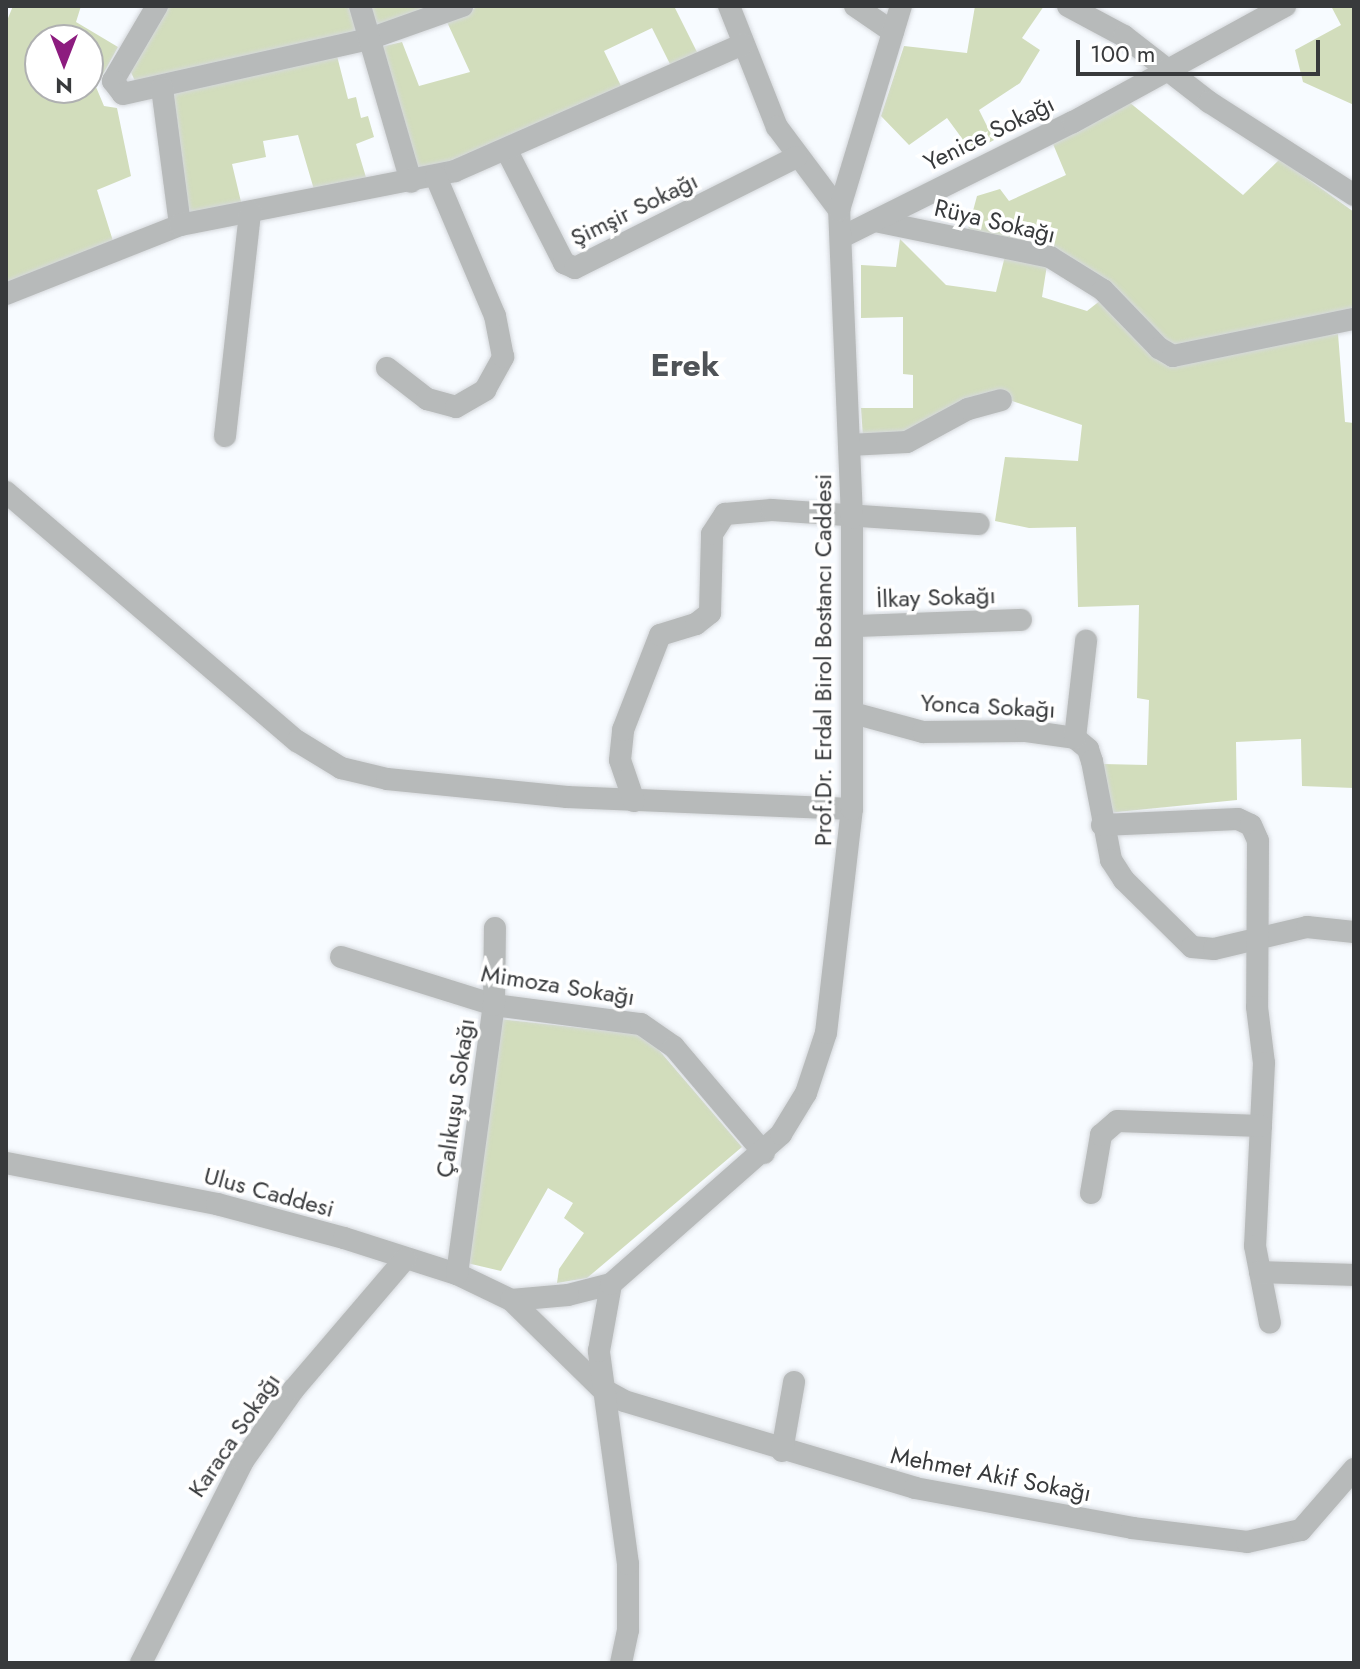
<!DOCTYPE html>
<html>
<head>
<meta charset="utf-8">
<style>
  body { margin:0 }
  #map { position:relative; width:1360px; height:1669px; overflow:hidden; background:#f7fbff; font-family:Jost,sans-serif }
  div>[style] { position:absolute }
  .green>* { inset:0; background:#d2ddbc }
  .roads { filter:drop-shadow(0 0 2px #d5d8dc) drop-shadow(0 0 2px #d5d8dc) }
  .minor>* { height:22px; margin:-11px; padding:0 11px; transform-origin:11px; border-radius:11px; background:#b7baba }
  span { translate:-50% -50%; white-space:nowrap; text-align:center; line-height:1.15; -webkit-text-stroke:7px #fff; paint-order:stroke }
  .street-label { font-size:24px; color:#383a3c }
  .district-label { font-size:32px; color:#4f5357; font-weight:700 }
  .frame { position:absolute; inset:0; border:8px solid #383a3c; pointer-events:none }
  .north { position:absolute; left:24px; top:24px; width:80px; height:80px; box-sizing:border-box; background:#fff; border:2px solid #afb0b1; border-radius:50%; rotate:180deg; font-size:22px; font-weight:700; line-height:32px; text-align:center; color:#383a3c }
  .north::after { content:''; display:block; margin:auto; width:28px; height:36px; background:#8d1c7f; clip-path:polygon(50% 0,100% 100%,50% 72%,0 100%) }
  .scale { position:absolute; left:1076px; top:40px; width:244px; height:36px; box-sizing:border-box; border:4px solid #383a3c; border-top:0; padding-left:10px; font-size:24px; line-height:28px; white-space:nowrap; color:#383a3c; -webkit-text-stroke:6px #fff; paint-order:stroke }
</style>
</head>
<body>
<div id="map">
  <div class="green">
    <i style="clip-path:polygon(evenodd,13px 6px,81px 6px,76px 22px,118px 47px,96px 87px,104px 106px,117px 108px,131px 176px,97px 190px,113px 241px,6px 289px,6px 23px,13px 6px,40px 40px,88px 40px,88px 88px,40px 88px,40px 40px)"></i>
    <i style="clip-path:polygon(164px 6px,353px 6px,359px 31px,136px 83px,128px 66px)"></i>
    <i style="clip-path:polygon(366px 6px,445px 6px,372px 32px)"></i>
    <i style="clip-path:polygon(479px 6px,674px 6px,699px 56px,672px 68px,652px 28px,604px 51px,622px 88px,498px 148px,416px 172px,376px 48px,402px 42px,419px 86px,470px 72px,447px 22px)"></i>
    <i style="clip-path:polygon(975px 6px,1044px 6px,1022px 38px,1040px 50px,1020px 83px,979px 110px,994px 140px,972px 152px,947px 118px,909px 145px,881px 116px,904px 46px,967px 53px)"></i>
    <i style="clip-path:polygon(1331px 6px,1354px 6px,1354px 105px,1303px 82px,1295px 50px,1341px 25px)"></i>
    <i style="clip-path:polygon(337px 56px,348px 99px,356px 97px,361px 118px,368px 116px,374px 137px,356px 144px,368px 184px,315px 193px,298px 135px,263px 141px,266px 157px,232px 164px,242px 206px,188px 219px,169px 94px)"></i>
    <i style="clip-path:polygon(1129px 102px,1243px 195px,1280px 159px,1354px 212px,1354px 310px,1173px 347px,1126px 302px,967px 233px,977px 196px,1000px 189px,1009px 201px,1066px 175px,1053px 144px)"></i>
    <i style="clip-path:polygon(900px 239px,946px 285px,996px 292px,1005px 256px,1047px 265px,1042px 297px,1087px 311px,1101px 300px,1149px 353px,1338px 334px,1345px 422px,1354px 423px,1354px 788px,1302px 786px,1301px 739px,1236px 742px,1237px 800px,1107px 813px,1102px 764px,1147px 765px,1149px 700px,1137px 698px,1139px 605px,1078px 607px,1076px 527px,1029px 528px,995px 521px,1005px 457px,1078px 461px,1082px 425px,998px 396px,902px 435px,863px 438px,861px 408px,913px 408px,913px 375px,903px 374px,903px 317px,861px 318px,861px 265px,896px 267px)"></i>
    <i style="clip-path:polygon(499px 1019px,646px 1035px,742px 1147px,587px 1278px,557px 1283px,559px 1269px,584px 1233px,564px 1218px,573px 1203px,548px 1188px,501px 1271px,467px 1263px)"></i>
  </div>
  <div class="roads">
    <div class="minor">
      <i style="left:157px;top:6px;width:87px;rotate:120.4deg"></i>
      <i style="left:113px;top:81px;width:16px;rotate:52deg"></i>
      <i style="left:123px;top:94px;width:252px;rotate:-12.6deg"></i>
      <i style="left:369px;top:39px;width:99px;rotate:-19.5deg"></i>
      <i style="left:360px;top:6px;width:183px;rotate:73.8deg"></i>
      <i style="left:729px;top:6px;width:130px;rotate:68.4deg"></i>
      <i style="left:777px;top:127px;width:104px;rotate:53.2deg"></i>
      <i style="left:855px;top:6px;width:46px;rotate:34.4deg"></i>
      <i style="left:1068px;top:6px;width:64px;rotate:28.2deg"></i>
      <i style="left:1124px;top:36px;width:108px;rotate:37.8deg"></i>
      <i style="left:1209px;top:102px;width:172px;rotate:32.7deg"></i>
      <i style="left:162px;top:88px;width:138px;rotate:82.5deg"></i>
      <i style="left:507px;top:151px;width:126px;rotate:63deg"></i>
      <i style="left:564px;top:263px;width:12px;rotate:24deg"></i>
      <i style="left:575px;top:268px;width:248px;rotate:-26.6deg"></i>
      <i style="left:875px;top:221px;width:179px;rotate:11.6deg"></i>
      <i style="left:1050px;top:257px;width:62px;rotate:31.9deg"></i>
      <i style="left:1103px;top:290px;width:81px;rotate:46deg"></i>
      <i style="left:1159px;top:348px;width:16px;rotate:30deg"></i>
      <i style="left:1173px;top:356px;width:185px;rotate:-11.6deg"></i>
      <i style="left:842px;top:237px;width:258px;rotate:-26.5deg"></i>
      <i style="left:1073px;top:122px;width:242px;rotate:-28.7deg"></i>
      <i style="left:6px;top:294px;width:187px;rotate:-21.6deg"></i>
      <i style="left:180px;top:225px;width:280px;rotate:-11.1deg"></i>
      <i style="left:455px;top:171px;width:315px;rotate:-23.8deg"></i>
      <i style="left:387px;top:368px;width:51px;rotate:37.8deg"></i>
      <i style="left:427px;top:399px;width:30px;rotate:15deg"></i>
      <i style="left:456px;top:407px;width:34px;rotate:-30deg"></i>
      <i style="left:485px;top:390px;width:38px;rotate:-61deg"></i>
      <i style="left:503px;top:357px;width:42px;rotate:-101deg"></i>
      <i style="left:495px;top:316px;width:151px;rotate:-113deg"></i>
      <i style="left:225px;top:436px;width:225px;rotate:-83.6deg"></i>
      <i style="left:849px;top:445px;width:58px;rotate:-3deg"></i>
      <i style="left:907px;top:442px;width:69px;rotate:-28.4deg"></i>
      <i style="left:968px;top:409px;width:34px;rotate:-15deg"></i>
      <i style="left:6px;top:492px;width:383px;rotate:40.6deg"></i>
      <i style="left:297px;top:741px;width:52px;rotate:31.5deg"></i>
      <i style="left:341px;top:768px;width:47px;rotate:13.4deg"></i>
      <i style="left:387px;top:779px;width:181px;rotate:5.7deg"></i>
      <i style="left:567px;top:797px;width:285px;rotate:2.4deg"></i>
      <i style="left:854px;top:626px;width:167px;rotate:-2.1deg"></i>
      <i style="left:853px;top:713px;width:73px;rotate:15.2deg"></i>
      <i style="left:923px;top:732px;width:103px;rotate:-0.6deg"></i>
      <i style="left:1026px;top:731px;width:49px;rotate:8.1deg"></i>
      <i style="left:1075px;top:738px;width:17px;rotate:40deg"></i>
      <i style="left:1088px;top:749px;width:13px;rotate:72deg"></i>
      <i style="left:1092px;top:761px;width:101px;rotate:79.1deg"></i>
      <i style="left:1111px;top:860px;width:24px;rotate:57deg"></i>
      <i style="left:1124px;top:880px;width:95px;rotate:44.6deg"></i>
      <i style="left:1192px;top:947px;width:22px;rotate:5deg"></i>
      <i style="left:1214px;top:949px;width:96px;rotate:-13.3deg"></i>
      <i style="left:1307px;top:927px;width:47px;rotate:6.1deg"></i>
      <i style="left:1075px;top:738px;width:98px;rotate:-83.5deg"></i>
      <i style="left:634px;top:801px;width:43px;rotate:-108.9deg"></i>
      <i style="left:620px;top:760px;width:30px;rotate:-84deg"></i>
      <i style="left:623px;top:730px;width:102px;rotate:-68.7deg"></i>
      <i style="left:660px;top:635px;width:38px;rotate:-17deg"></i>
      <i style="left:696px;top:624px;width:18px;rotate:-38deg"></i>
      <i style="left:710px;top:613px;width:79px;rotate:-88.5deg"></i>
      <i style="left:712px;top:534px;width:24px;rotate:-57deg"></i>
      <i style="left:725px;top:514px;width:47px;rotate:-4.9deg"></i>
      <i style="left:772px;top:510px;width:207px;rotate:3.9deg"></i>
      <i style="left:1102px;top:825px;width:136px;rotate:-2.5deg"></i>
      <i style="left:1238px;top:819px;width:14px;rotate:25deg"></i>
      <i style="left:1251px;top:825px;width:17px;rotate:66deg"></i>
      <i style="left:1258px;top:841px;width:166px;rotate:90.3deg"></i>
      <i style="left:1257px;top:1007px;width:56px;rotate:82.9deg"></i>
      <i style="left:1264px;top:1063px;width:183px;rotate:92.8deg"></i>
      <i style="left:1255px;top:1246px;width:78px;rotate:79deg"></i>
      <i style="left:341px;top:957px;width:160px;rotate:17.4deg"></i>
      <i style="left:494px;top:1005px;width:148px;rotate:7.4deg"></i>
      <i style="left:641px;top:1024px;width:40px;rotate:34.9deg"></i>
      <i style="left:674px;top:1047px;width:139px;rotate:49.7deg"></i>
      <i style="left:6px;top:1163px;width:215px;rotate:11deg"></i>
      <i style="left:217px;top:1204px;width:131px;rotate:15deg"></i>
      <i style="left:344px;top:1238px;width:119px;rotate:17.7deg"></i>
      <i style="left:457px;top:1274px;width:60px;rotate:25.7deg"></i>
      <i style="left:1091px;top:1193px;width:59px;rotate:-80.2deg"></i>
      <i style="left:1101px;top:1135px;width:21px;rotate:-41deg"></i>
      <i style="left:1117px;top:1121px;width:144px;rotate:2deg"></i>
      <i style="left:1260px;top:1272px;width:94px;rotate:1.8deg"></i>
      <i style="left:457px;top:1274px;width:272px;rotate:-82.2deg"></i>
      <i style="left:494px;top:1005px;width:77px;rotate:-89.3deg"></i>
      <i style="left:611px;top:1284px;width:44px;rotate:165.7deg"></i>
      <i style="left:568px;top:1295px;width:57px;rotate:175deg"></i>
      <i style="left:511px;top:1300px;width:126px;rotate:44.4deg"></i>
      <i style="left:601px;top:1388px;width:26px;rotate:29deg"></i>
      <i style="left:624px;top:1401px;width:304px;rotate:16.6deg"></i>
      <i style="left:915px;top:1488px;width:221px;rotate:10.4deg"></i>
      <i style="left:1132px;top:1528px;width:116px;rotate:6.9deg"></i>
      <i style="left:1247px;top:1542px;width:55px;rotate:-12.5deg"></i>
      <i style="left:1301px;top:1530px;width:81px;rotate:-49deg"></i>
      <i style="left:782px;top:1451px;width:70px;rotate:-80.1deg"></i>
      <i style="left:141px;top:1663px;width:226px;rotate:-63.2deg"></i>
      <i style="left:243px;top:1461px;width:88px;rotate:-54.7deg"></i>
      <i style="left:294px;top:1389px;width:171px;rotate:-49.5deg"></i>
      <i style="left:621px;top:1663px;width:34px;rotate:-78deg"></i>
      <i style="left:628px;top:1630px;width:66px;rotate:-90deg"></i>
      <i style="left:628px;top:1564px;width:215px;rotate:-97.8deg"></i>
      <i style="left:599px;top:1351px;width:68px;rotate:-79.8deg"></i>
      <i style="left:611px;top:1284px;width:227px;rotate:-41.4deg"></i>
      <i style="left:781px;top:1134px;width:48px;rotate:-58.6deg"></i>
      <i style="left:806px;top:1093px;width:63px;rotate:-71.6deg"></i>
      <i style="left:826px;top:1033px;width:226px;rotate:-83.4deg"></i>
      <i style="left:852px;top:809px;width:291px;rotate:-90deg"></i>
      <i style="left:852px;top:518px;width:308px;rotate:-92.4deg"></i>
      <i style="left:839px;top:210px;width:213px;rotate:-73.1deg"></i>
    </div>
  </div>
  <div class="street-label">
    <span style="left:989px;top:133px;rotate:-26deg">Yenice Sokağı</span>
    <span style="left:634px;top:209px;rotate:-26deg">Şimşir Sokağı</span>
    <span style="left:995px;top:221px;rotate:13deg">Rüya Sokağı</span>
    <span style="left:936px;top:597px;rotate:-2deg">İlkay Sokağı</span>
    <span style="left:823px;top:660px;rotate:-90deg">Prof.Dr. Erdal Birol Bostancı Caddesi</span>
    <span style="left:988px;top:706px;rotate:3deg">Yonca Sokağı</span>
    <span style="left:558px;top:985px;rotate:9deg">Mimoza Sokağı</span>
    <span style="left:455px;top:1098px;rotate:-82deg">Çalıkuşu Sokağı</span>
    <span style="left:269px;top:1192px;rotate:15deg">Ulus Caddesi</span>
    <span style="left:234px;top:1435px;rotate:-56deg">Karaca Sokağı</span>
    <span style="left:991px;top:1474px;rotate:11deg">Mehmet Akif Sokağı</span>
  </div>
  <div class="district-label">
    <span style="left:685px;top:365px">Erek</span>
  </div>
  <div class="frame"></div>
  <div class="north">N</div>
  <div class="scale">100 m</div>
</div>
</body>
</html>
